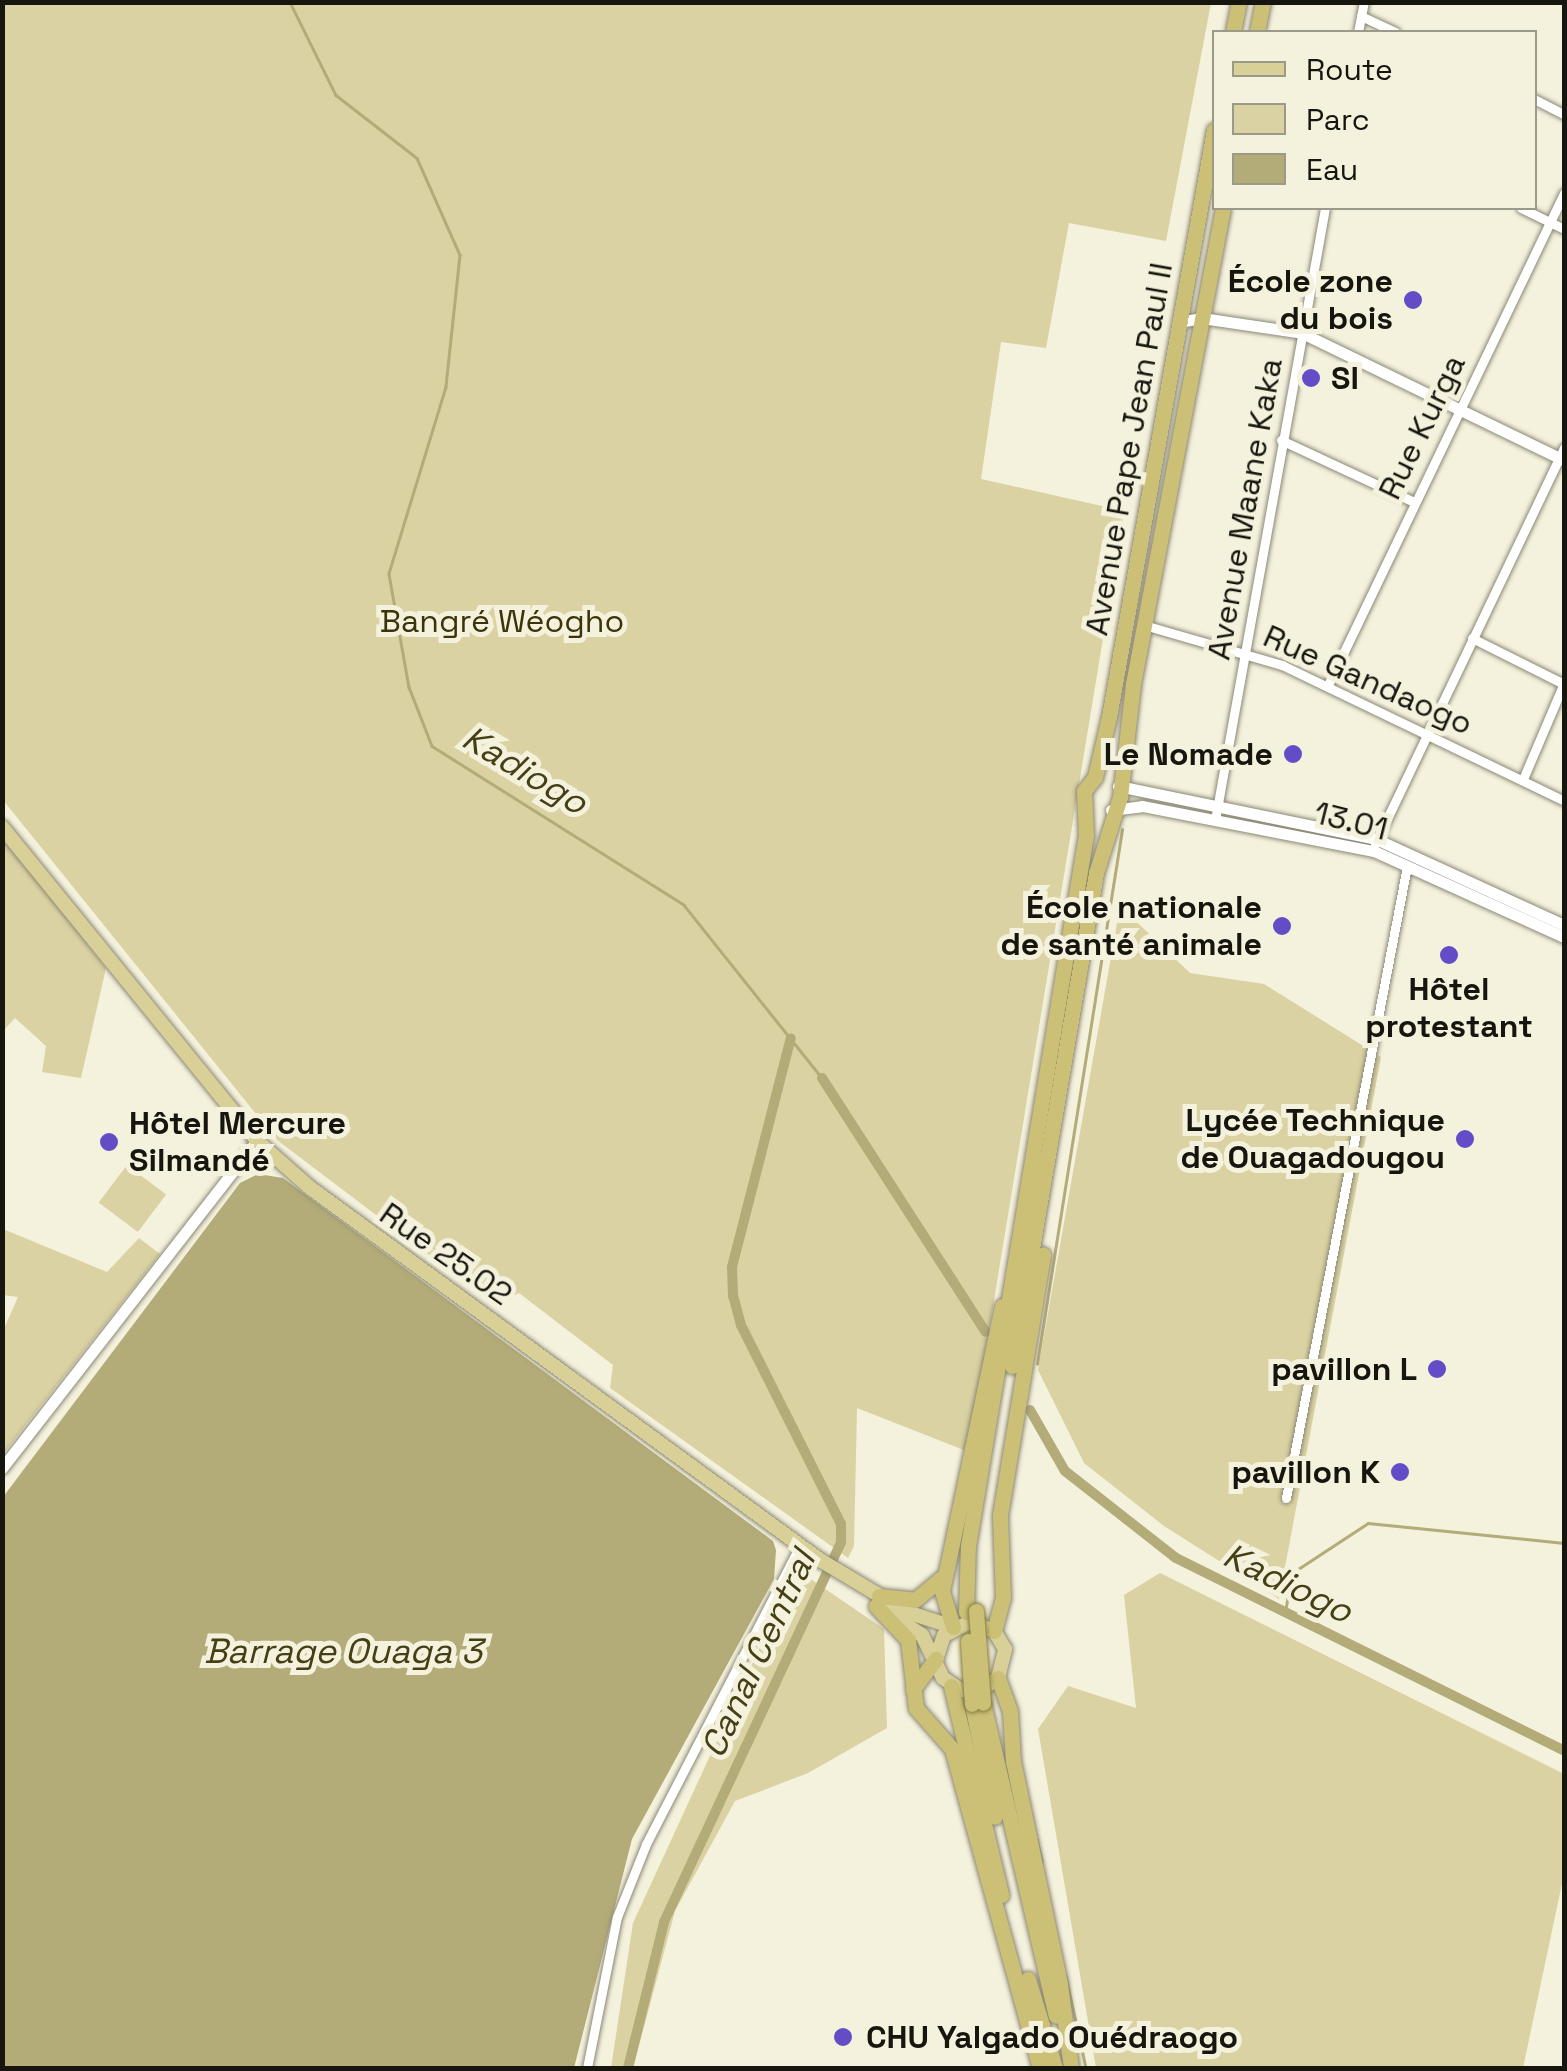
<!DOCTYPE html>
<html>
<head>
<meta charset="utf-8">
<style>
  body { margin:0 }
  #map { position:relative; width:1567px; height:2071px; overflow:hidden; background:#f4f1dd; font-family:"Space Grotesk",sans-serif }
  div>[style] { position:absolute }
  .green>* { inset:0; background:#dad2a2; transform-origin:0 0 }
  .water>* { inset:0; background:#b3ab78 }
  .stream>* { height:2.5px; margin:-1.25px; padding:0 1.25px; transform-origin:1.25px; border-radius:1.25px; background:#b3ab78 }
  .canal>* { height:10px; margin:-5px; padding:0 5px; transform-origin:5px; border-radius:5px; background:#b3ab78 }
  .roads { filter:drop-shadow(0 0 2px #8b8875) drop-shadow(0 0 2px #8b8875) }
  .minor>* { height:9px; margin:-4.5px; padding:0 4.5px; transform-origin:4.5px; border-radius:4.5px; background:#fff }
  .tertiary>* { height:11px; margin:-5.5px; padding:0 5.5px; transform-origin:5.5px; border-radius:5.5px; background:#fff }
  .primary>* { height:14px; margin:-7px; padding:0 7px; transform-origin:7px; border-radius:7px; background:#d9d098 }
  .trunk>* { height:15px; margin:-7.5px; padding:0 7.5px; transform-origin:7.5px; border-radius:7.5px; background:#ccc076 }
  .bridges { filter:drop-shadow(0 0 2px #847a3c) drop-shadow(0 0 2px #847a3c) }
  .trunk-bridge>* { height:15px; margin:-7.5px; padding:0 7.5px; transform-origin:7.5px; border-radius:7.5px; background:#ccc076 }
  .dots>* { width:28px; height:28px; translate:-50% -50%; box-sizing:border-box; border:5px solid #f4f1dd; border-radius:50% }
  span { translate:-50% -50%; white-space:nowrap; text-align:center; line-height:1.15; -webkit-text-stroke:10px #f4f1dd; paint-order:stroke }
  .poi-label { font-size:32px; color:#16150e; font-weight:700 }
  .right { translate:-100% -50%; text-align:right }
  .left { translate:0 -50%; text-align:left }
  .street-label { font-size:32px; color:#16150e }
  .park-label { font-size:32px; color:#3b340a }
  .water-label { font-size:35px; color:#453f16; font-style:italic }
  .frame { position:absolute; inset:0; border:5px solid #16150e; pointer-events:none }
  .legend { position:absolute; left:1212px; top:30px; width:325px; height:180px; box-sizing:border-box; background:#f4f1dd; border:2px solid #9b998a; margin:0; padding:12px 18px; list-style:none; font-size:30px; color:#16150e }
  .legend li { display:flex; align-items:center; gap:20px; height:50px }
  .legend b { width:50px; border:2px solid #9b998a }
</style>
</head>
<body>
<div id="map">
  <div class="green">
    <i style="clip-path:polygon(2px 3px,1211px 3px,1166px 241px,1069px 223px,1046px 348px,1001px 342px,981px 479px,1124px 511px,969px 1452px,857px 1408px,854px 1546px,848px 1558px,610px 1388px,613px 1365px,519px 1293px,495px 1305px,277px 1140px,3px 800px)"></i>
    <i style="clip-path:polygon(3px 837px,106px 968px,81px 1078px,42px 1072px,46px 1046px,15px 1018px,3px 1031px)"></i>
    <i style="clip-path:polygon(1120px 906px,1190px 973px,1264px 984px,1381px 1057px,1279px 1599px,1164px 1526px,1084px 1463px,1038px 1370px)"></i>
    <i style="left:127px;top:1165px;width:49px;height:47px;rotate:37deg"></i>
    <i style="clip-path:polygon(3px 1229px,107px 1272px,139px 1238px,160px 1254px,3px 1454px,3px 1331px,18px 1297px,3px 1295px)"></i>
    <i style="clip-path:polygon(796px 1569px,884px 1629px,887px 1728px,808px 1773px,735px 1801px,675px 1911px,633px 2068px,611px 2068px,633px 1923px)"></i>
    <i style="clip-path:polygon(1160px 1573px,1564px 1774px,1564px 1874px,1523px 2068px,1096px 2068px,1038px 1729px,1068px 1686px,1136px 1708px,1124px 1595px)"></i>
  </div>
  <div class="water">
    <i style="clip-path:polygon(258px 1174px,283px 1178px,773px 1541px,776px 1550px,774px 1579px,632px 1839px,574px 2068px,3px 2068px,3px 1497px,240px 1183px)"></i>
  </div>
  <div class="stream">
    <i style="left:290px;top:2px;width:104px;rotate:63.7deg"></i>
    <i style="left:336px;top:95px;width:103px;rotate:37.9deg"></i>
    <i style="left:417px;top:158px;width:106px;rotate:66.1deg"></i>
    <i style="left:460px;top:255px;width:133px;rotate:96.1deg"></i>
    <i style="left:446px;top:387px;width:195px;rotate:107deg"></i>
    <i style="left:389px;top:574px;width:115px;rotate:80deg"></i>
    <i style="left:409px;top:687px;width:63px;rotate:68.7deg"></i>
    <i style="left:432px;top:746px;width:298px;rotate:32.2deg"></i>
    <i style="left:684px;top:905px;width:221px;rotate:51.4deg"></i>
    <i style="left:1037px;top:1364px;width:541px;rotate:-80.96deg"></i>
    <i style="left:1285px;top:1612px;width:40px;rotate:-80deg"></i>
    <i style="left:1292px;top:1573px;width:91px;rotate:-33.3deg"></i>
    <i style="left:1368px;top:1523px;width:197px;rotate:5.8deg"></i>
    <i style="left:1037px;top:1839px;width:23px;rotate:77deg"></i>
    <i style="left:1066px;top:1976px;width:94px;rotate:77.7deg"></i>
  </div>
  <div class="canal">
    <i style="left:822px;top:1078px;width:302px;rotate:57.2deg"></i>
    <i style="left:1030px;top:1410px;width:70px;rotate:60.2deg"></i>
    <i style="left:1065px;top:1471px;width:141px;rotate:38.1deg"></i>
    <i style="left:1176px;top:1558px;width:433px;rotate:26.4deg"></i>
    <i style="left:628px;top:2068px;width:150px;rotate:-76.1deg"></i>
    <i style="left:664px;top:1922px;width:419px;rotate:-65deg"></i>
    <i style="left:841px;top:1542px;width:18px;rotate:-90deg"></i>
    <i style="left:841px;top:1524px;width:223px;rotate:-116.7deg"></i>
    <i style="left:741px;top:1325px;width:30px;rotate:-105deg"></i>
    <i style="left:733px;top:1296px;width:29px;rotate:-92deg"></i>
    <i style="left:732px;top:1267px;width:236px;rotate:-75.6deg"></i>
  </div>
  <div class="roads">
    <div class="minor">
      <i style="left:1361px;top:16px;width:38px;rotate:25deg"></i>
      <i style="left:1358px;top:32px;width:31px;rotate:-79deg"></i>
      <i style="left:1534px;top:99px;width:34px;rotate:27deg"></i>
      <i style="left:1521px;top:208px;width:48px;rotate:26deg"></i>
      <i style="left:1281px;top:440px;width:145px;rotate:25deg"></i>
      <i style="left:1144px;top:625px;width:144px;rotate:16.2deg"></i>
      <i style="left:1282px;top:665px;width:313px;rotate:25.7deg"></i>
      <i style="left:1472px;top:638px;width:103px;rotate:26.6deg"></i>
      <i style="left:1328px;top:685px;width:546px;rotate:-64.37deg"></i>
      <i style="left:1523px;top:779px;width:104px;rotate:-66.9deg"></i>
      <i style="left:1215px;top:820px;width:622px;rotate:-79.81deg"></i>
      <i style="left:1375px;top:844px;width:439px;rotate:-64.5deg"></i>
      <i style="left:1286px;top:1498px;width:643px;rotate:-79.16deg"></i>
      <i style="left:587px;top:2068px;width:154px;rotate:-78.8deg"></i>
      <i style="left:617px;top:1917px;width:79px;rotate:-68.3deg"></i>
      <i style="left:646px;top:1844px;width:336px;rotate:-62.7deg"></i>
    </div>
    <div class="tertiary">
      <i style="left:1179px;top:322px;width:23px;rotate:-10deg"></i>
      <i style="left:1202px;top:318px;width:101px;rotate:8.5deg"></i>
      <i style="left:1302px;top:333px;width:291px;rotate:25.9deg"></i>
      <i style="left:1118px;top:786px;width:263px;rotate:11.6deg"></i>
      <i style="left:1376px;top:839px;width:207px;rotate:24.6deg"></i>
      <i style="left:1111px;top:810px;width:31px;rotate:-7deg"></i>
      <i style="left:1142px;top:806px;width:236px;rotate:11deg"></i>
      <i style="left:1374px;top:851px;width:209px;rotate:24.4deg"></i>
      <i style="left:2px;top:1468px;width:415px;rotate:-52.1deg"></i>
    </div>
    <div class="primary">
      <i style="left:2px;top:827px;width:405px;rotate:50.9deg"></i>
      <i style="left:257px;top:1141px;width:69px;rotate:41.5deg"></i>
      <i style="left:309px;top:1187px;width:633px;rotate:36.13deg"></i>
      <i style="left:820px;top:1560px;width:101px;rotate:30.9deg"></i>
      <i style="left:907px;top:1612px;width:48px;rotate:18.1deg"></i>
      <i style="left:886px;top:1612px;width:43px;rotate:32.6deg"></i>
      <i style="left:922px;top:1635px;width:48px;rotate:64deg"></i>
      <i style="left:943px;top:1678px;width:22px;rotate:34deg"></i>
      <i style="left:961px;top:1690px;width:20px"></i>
      <i style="left:981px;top:1690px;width:21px;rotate:-35deg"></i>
      <i style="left:998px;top:1678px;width:30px;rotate:-76deg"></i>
      <i style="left:1005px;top:1649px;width:21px;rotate:-121deg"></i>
      <i style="left:994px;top:1631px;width:26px;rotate:-159deg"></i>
      <i style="left:970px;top:1622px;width:29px;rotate:153deg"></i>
      <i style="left:944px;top:1635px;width:25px;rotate:108deg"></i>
    </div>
    <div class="trunk">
      <i style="left:1233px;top:32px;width:31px;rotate:-79deg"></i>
      <i style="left:1257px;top:32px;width:31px;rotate:-79deg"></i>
      <i style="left:1012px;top:1366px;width:500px;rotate:-80.33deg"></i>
      <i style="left:1096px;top:873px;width:80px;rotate:-72.5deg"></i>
      <i style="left:1120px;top:797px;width:114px;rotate:-83.4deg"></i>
      <i style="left:1133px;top:684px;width:484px;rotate:-79.3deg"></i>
      <i style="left:879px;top:1596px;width:36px;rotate:6deg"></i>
      <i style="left:915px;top:1600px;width:34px;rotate:-40deg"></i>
      <i style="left:876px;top:1606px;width:47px;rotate:46.7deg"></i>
      <i style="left:908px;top:1640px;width:68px;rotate:83.3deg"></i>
      <i style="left:916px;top:1708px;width:55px;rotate:48.7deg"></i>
      <i style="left:952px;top:1749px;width:331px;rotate:74.6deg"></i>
      <i style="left:966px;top:1612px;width:66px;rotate:-88.3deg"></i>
      <i style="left:968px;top:1546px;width:721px;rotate:-80.58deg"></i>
      <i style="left:1086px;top:835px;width:44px;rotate:-92.6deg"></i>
      <i style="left:1084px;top:791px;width:18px;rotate:-52deg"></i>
      <i style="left:1095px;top:777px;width:62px;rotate:-76.9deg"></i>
      <i style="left:1109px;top:717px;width:596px;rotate:-79.86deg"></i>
      <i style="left:953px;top:1627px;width:38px;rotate:-107deg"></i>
      <i style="left:942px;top:1591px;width:291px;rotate:-78.1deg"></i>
      <i style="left:994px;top:1631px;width:34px;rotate:-75deg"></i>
      <i style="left:1003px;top:1598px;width:83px;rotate:-92.1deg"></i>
      <i style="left:1000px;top:1515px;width:264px;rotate:-80.6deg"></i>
      <i style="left:998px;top:1678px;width:35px;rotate:70deg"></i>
      <i style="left:1010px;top:1711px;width:50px;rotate:86.6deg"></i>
      <i style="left:1013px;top:1761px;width:228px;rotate:78.1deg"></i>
      <i style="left:1060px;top:1984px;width:85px;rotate:82.5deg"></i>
      <i style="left:951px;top:1686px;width:215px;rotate:76.5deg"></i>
      <i style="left:913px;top:1689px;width:38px;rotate:-53deg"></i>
      <i style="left:983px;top:1703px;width:321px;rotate:76.9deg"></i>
      <i style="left:972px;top:1704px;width:115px;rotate:78.5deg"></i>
      <i style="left:1028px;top:1979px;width:93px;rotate:73.1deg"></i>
    </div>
  </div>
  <div class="bridges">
    <div class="trunk-bridge">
      <i style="left:976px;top:1611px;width:92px;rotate:85.6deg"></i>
      <i style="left:968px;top:1641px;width:63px;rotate:86.4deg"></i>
    </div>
  </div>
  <div class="dots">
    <i style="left:1413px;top:300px;background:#634cc5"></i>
    <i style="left:1311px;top:378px;background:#634cc5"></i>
    <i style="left:1293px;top:754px;background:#634cc5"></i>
    <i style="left:1282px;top:926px;background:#634cc5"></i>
    <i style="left:1449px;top:955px;background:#634cc5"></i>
    <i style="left:1465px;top:1139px;background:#634cc5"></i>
    <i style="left:109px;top:1142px;background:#634cc5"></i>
    <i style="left:1437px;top:1369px;background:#634cc5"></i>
    <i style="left:1400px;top:1472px;background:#634cc5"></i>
    <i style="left:843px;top:2037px;background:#634cc5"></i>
  </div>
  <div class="poi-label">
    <span class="right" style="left:1393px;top:300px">École zone<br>du bois</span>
    <span class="left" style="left:1331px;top:378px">SI</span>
    <span class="right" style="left:1273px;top:754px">Le Nomade</span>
    <span class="right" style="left:1262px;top:926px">École nationale<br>de santé animale</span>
    <span style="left:1449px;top:1008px">Hôtel<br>protestant</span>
    <span class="right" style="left:1445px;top:1139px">Lycée Technique<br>de Ouagadougou</span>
    <span class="left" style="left:129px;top:1142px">Hôtel Mercure<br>Silmandé</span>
    <span class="right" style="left:1417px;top:1369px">pavillon L</span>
    <span class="right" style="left:1380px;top:1472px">pavillon K</span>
    <span class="left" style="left:866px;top:2037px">CHU Yalgado Ouédraogo</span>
  </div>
  <div class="street-label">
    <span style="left:1422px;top:427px;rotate:-64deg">Rue Kurga</span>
    <span style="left:1129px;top:449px;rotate:-80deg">Avenue Pape Jean Paul II</span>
    <span style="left:1245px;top:509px;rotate:-80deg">Avenue Maane Kaka</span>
    <span style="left:1368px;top:680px;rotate:24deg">Rue Gandaogo</span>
    <span style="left:1351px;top:821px;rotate:14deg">13.01</span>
    <span style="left:446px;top:1254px;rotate:35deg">Rue 25.02</span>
  </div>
  <div class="park-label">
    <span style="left:502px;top:621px">Bangré Wéogho</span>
  </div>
  <div class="water-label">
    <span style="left:525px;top:770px;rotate:31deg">Kadiogo</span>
    <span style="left:1288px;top:1583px;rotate:26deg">Kadiogo</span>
    <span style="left:343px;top:1651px">Barrage Ouaga 3</span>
    <span style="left:758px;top:1654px;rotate:-65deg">Canal Central</span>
  </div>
  <div class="frame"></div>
  <ul class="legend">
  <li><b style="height:12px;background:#d9d098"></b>Route</li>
  <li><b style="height:28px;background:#dad2a2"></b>Parc</li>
  <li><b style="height:28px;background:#b3ab78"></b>Eau</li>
  </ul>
</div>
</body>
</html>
